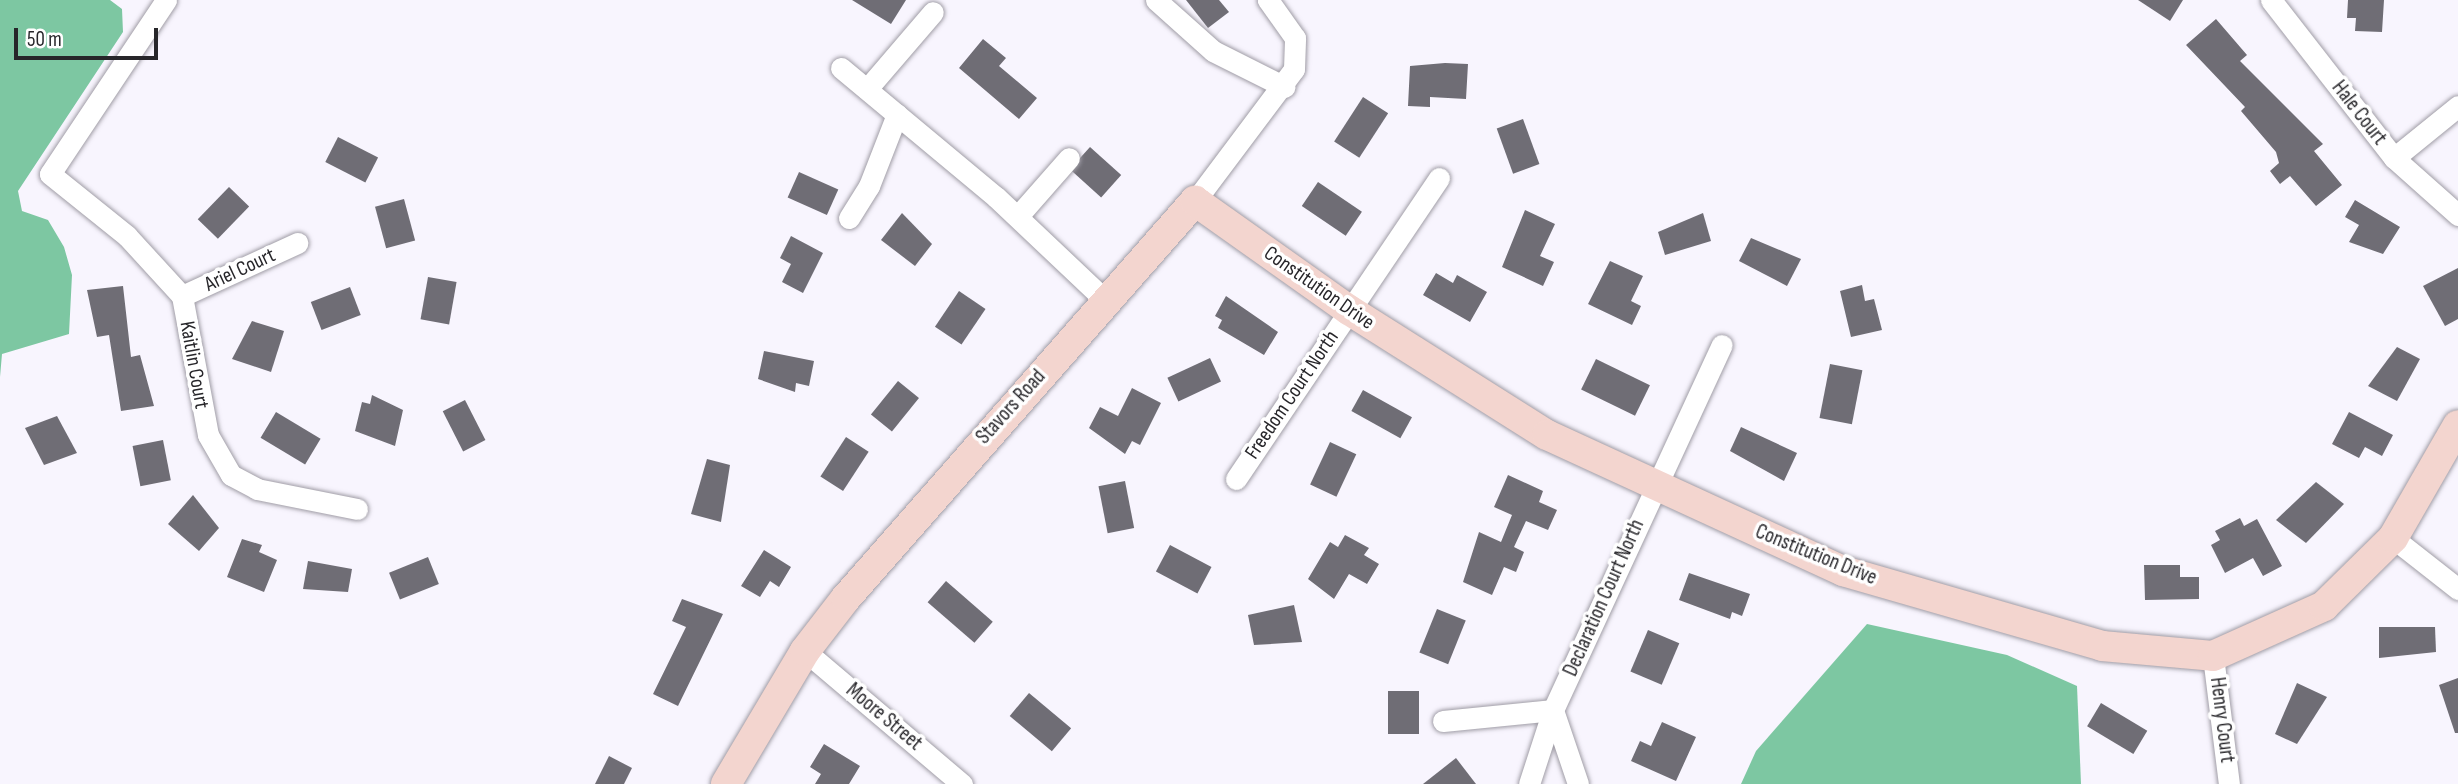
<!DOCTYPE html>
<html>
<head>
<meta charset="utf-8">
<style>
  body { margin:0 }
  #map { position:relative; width:2458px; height:784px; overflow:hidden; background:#f8f5fe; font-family:"Sofia Sans Condensed",sans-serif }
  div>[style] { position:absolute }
  .forest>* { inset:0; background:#7dc7a2 }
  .building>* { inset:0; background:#6f6d75; transform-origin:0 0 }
  .roads { filter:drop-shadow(0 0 2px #a09da6) drop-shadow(0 0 2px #a09da6) }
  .street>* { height:21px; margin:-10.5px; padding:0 10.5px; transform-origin:10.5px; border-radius:10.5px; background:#fff }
  .secondary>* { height:30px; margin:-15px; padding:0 15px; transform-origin:15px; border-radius:15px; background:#f3d5cf }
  span { translate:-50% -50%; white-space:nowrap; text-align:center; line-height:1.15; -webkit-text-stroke:7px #fff; paint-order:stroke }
  .street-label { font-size:21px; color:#27262a }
  .scale { position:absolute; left:14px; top:28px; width:144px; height:32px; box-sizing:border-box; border:4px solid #27262a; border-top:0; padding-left:9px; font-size:21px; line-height:24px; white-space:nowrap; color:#27262a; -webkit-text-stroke:5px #fff; paint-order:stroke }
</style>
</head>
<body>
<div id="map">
  <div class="forest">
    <i style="clip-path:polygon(0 0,110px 0,122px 9px,123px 32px,18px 191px,22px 211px,48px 220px,64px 247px,72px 275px,69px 334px,2px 354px,0 377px)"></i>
    <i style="clip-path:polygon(1867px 624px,2007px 655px,2077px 686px,2081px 784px,1741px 784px,1756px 751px)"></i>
  </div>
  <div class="building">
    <i style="clip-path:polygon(852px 0,906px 0,891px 24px)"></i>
    <i style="clip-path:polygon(1186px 0,1219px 0,1229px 12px,1208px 28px)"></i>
    <i style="clip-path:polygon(2138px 0,2183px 0,2170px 21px)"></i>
    <i style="clip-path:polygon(2348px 0,2384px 0,2382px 32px,2355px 31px,2356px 18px,2347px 18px)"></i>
    <i style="clip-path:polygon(2216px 19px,2247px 55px,2240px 61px,2323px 144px,2314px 151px,2342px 185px,2316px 206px,2290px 176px,2280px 184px,2270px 171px,2279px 163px,2276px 152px,2241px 111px,2245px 107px,2186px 45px)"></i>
    <i style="clip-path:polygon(983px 39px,1006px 58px,999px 66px,1037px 98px,1019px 119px,959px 68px)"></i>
    <i style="clip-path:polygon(1445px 63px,1468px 64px,1466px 99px,1430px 97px,1430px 107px,1408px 106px,1410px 66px)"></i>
    <i style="left:1363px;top:97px;width:30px;height:53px;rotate:33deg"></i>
    <i style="left:1523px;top:119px;width:48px;height:28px;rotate:70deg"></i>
    <i style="left:338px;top:137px;width:45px;height:28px;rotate:27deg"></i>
    <i style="left:1090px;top:147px;width:42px;height:30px;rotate:42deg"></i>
    <i style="left:799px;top:172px;width:43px;height:28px;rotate:24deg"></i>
    <i style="left:1318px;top:182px;width:53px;height:29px;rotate:34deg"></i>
    <i style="left:229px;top:187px;width:28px;height:45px;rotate:44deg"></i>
    <i style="left:404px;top:199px;width:43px;height:30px;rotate:75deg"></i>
    <i style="clip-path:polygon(2355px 200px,2400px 227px,2383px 254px,2349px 242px,2359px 225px,2345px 217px)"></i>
    <i style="clip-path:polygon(1525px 210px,1555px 224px,1540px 256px,1554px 262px,1543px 286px,1502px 267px)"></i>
    <i style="clip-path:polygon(902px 213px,932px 244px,915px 266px,881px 240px)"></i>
    <i style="clip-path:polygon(1703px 213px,1711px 241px,1665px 255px,1658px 232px)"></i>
    <i style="clip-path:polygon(791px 236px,823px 253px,803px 293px,782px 282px,791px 264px,780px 258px)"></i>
    <i style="clip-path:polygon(1751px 238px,1801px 259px,1787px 286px,1739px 261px)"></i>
    <i style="clip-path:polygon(1610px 261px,1643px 276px,1631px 301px,1641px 306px,1632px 325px,1588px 304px)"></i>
    <i style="clip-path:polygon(2458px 268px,2458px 319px,2445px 326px,2423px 286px)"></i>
    <i style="clip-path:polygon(1436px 273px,1453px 283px,1457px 275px,1487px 292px,1470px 322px,1423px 295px)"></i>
    <i style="left:428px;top:277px;width:29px;height:43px;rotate:10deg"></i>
    <i style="clip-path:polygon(1862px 285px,1865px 301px,1874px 299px,1882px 330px,1851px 337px,1840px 291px)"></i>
    <i style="clip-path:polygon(123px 286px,131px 357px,140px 355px,154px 406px,121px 411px,109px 335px,97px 337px,87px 290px)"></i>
    <i style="left:350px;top:287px;width:30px;height:42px;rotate:69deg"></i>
    <i style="left:959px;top:291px;width:32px;height:43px;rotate:34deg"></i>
    <i style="clip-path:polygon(1226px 296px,1278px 332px,1264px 355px,1218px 328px,1222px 320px,1215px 316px)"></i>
    <i style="clip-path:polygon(252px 321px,284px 331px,271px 372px,232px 359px)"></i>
    <i style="clip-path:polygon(2397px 347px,2420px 359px,2397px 401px,2368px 386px)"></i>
    <i style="clip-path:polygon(764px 351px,814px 361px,809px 386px,796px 383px,795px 392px,758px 379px)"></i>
    <i style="left:1210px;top:358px;width:26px;height:47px;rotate:65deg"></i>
    <i style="left:1596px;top:359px;width:60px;height:34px;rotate:26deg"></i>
    <i style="left:1830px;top:364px;width:33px;height:55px;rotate:11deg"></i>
    <i style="left:898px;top:381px;width:27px;height:43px;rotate:39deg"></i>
    <i style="clip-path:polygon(1132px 388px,1161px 403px,1140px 445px,1132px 441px,1125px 454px,1089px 428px,1100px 407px,1118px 416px)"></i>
    <i style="left:1363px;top:390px;width:56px;height:24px;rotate:29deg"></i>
    <i style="clip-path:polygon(372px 395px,403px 410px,395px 446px,355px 431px,362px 402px,370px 404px)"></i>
    <i style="left:465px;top:400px;width:45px;height:25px;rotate:63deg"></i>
    <i style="left:276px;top:412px;width:52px;height:30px;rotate:31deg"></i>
    <i style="clip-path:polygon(2349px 412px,2393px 435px,2382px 456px,2365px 447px,2359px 458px,2332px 444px)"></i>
    <i style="clip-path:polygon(57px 416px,77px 453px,44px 465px,25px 428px)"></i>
    <i style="clip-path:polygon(1741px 427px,1797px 453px,1784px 481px,1730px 451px)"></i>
    <i style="left:846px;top:437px;width:27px;height:47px;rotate:33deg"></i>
    <i style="left:163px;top:440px;width:41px;height:31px;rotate:79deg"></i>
    <i style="left:1330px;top:442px;width:29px;height:47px;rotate:25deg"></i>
    <i style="clip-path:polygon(707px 459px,730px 465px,721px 522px,691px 514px)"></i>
    <i style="clip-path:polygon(1508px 475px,1543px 491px,1539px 502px,1557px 510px,1548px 530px,1526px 521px,1514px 547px,1524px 552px,1516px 572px,1504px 567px,1492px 595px,1463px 582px,1479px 532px,1501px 542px,1512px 515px,1494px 507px)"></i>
    <i style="left:1125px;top:481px;width:48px;height:27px;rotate:79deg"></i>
    <i style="clip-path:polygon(2316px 482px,2344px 504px,2306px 543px,2276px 520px)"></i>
    <i style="clip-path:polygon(193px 495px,219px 528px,199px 551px,168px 524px)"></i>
    <i style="clip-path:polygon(2240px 518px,2244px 526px,2257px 519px,2282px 566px,2263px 576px,2253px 558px,2225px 573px,2211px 545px,2220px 540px,2215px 531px)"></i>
    <i style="clip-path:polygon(1345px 535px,1369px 548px,1364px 555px,1379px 564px,1367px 584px,1349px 574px,1334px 599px,1308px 579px,1330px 542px,1338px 547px)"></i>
    <i style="clip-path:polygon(242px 539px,262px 545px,259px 552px,277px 560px,264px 592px,227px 577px)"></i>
    <i style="left:1170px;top:545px;width:47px;height:30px;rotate:28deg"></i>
    <i style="clip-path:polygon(764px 550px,791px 567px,779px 587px,770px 581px,760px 597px,741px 586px)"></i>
    <i style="left:428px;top:557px;width:29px;height:42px;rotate:68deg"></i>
    <i style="clip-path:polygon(308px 561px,352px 569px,348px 592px,303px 589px)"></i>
    <i style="clip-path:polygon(2144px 565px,2180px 565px,2180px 577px,2199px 577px,2199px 599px,2145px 600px)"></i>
    <i style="clip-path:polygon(1689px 573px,1750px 594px,1742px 616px,1732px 612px,1730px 619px,1679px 600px)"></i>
    <i style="left:946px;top:581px;width:62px;height:28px;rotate:41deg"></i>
    <i style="clip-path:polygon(682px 599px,723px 614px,678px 706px,653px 694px,686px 627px,672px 621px)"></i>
    <i style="clip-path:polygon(1294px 605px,1302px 642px,1254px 645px,1248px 615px)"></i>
    <i style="left:1437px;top:609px;width:31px;height:47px;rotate:22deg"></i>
    <i style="clip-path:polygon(2379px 627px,2435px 627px,2436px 652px,2379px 658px)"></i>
    <i style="left:1648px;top:630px;width:34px;height:45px;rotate:23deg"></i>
    <i style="clip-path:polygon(2458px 678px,2458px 733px,2455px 733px,2439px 685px)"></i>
    <i style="clip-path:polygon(2297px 683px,2327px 697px,2297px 744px,2275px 734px)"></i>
    <i style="left:1388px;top:691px;width:31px;height:43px"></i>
    <i style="left:1029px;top:693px;width:55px;height:30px;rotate:40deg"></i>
    <i style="left:2101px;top:703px;width:54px;height:27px;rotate:31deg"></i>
    <i style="clip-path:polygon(1662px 722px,1696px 737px,1676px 781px,1631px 761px,1640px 741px,1651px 746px)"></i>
    <i style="clip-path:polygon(824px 744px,860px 766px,849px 784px,815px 784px,821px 774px,810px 767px)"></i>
    <i style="clip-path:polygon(609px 756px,632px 768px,624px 784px,595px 784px)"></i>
    <i style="clip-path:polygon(1456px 758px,1476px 784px,1423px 784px)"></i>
  </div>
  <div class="roads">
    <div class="street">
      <i style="left:166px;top:0;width:209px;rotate:123.7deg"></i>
      <i style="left:50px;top:174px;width:99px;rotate:38.8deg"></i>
      <i style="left:127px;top:236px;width:81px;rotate:47.5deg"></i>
      <i style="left:182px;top:296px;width:141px;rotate:79.4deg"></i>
      <i style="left:208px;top:435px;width:46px;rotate:60.1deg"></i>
      <i style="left:231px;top:475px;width:30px;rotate:28deg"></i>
      <i style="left:257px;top:489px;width:102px;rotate:11.3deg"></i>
      <i style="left:1156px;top:0;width:76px;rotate:41.8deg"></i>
      <i style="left:1213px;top:51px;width:80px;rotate:26.6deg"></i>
      <i style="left:2271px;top:0;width:200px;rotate:52.1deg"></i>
      <i style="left:2394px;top:158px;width:86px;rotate:41.7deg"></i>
      <i style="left:841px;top:68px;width:202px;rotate:39.8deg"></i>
      <i style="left:996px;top:197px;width:151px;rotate:43.4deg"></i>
      <i style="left:867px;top:89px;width:101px;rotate:-49.4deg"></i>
      <i style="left:2394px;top:158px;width:82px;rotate:-39.1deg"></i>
      <i style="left:1195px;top:201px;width:165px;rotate:-53.1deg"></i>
      <i style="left:1294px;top:69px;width:31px;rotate:-88deg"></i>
      <i style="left:1295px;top:38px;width:47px;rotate:-125.4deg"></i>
      <i style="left:1018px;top:216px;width:77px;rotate:-48.7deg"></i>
      <i style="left:849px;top:218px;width:38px;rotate:-58deg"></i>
      <i style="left:869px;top:186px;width:77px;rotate:-68.7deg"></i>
      <i style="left:182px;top:296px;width:127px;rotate:-24.7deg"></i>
      <i style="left:1236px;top:479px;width:363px;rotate:-56deg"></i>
      <i style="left:2393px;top:538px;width:83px;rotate:38.1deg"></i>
      <i style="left:805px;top:651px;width:206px;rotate:40.3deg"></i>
      <i style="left:2213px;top:656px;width:129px;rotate:82.9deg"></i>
      <i style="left:1553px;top:710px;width:78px;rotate:71.3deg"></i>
      <i style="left:1443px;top:721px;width:111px;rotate:-5.7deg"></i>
      <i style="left:1529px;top:784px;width:78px;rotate:-72deg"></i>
      <i style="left:1553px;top:710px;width:402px;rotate:-65.2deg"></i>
    </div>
    <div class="secondary">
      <i style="left:726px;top:784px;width:155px;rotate:-59.3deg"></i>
      <i style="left:805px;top:651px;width:67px;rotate:-52.3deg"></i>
      <i style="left:846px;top:598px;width:529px;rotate:-48.68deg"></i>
      <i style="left:1195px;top:201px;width:189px;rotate:35.3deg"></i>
      <i style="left:1349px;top:310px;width:234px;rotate:32.3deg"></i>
      <i style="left:1547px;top:435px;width:326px;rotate:24.7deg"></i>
      <i style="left:1843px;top:571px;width:270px;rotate:16.1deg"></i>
      <i style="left:2102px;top:646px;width:111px;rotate:5.1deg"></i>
      <i style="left:2213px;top:656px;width:122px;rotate:-24.2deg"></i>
      <i style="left:2324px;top:606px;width:97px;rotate:-44.6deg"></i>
      <i style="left:2393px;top:538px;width:130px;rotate:-60.1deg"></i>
    </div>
  </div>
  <div class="street-label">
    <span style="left:2359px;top:113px;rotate:52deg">Hale Court</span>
    <span style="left:240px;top:270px;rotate:-25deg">Ariel Court</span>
    <span style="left:1319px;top:288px;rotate:35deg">Constitution Drive</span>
    <span style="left:194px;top:365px;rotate:80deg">Kaitlin Court</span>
    <span style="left:1292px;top:395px;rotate:-56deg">Freedom Court North</span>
    <span style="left:1011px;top:407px;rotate:-48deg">Stavors Road</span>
    <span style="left:1816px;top:555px;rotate:22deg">Constitution Drive</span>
    <span style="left:1604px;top:598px;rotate:-66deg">Declaration Court North</span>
    <span style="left:884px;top:717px;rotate:40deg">Moore Street</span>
    <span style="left:2222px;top:720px;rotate:83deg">Henry Court</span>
  </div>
  <div class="scale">50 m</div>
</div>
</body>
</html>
